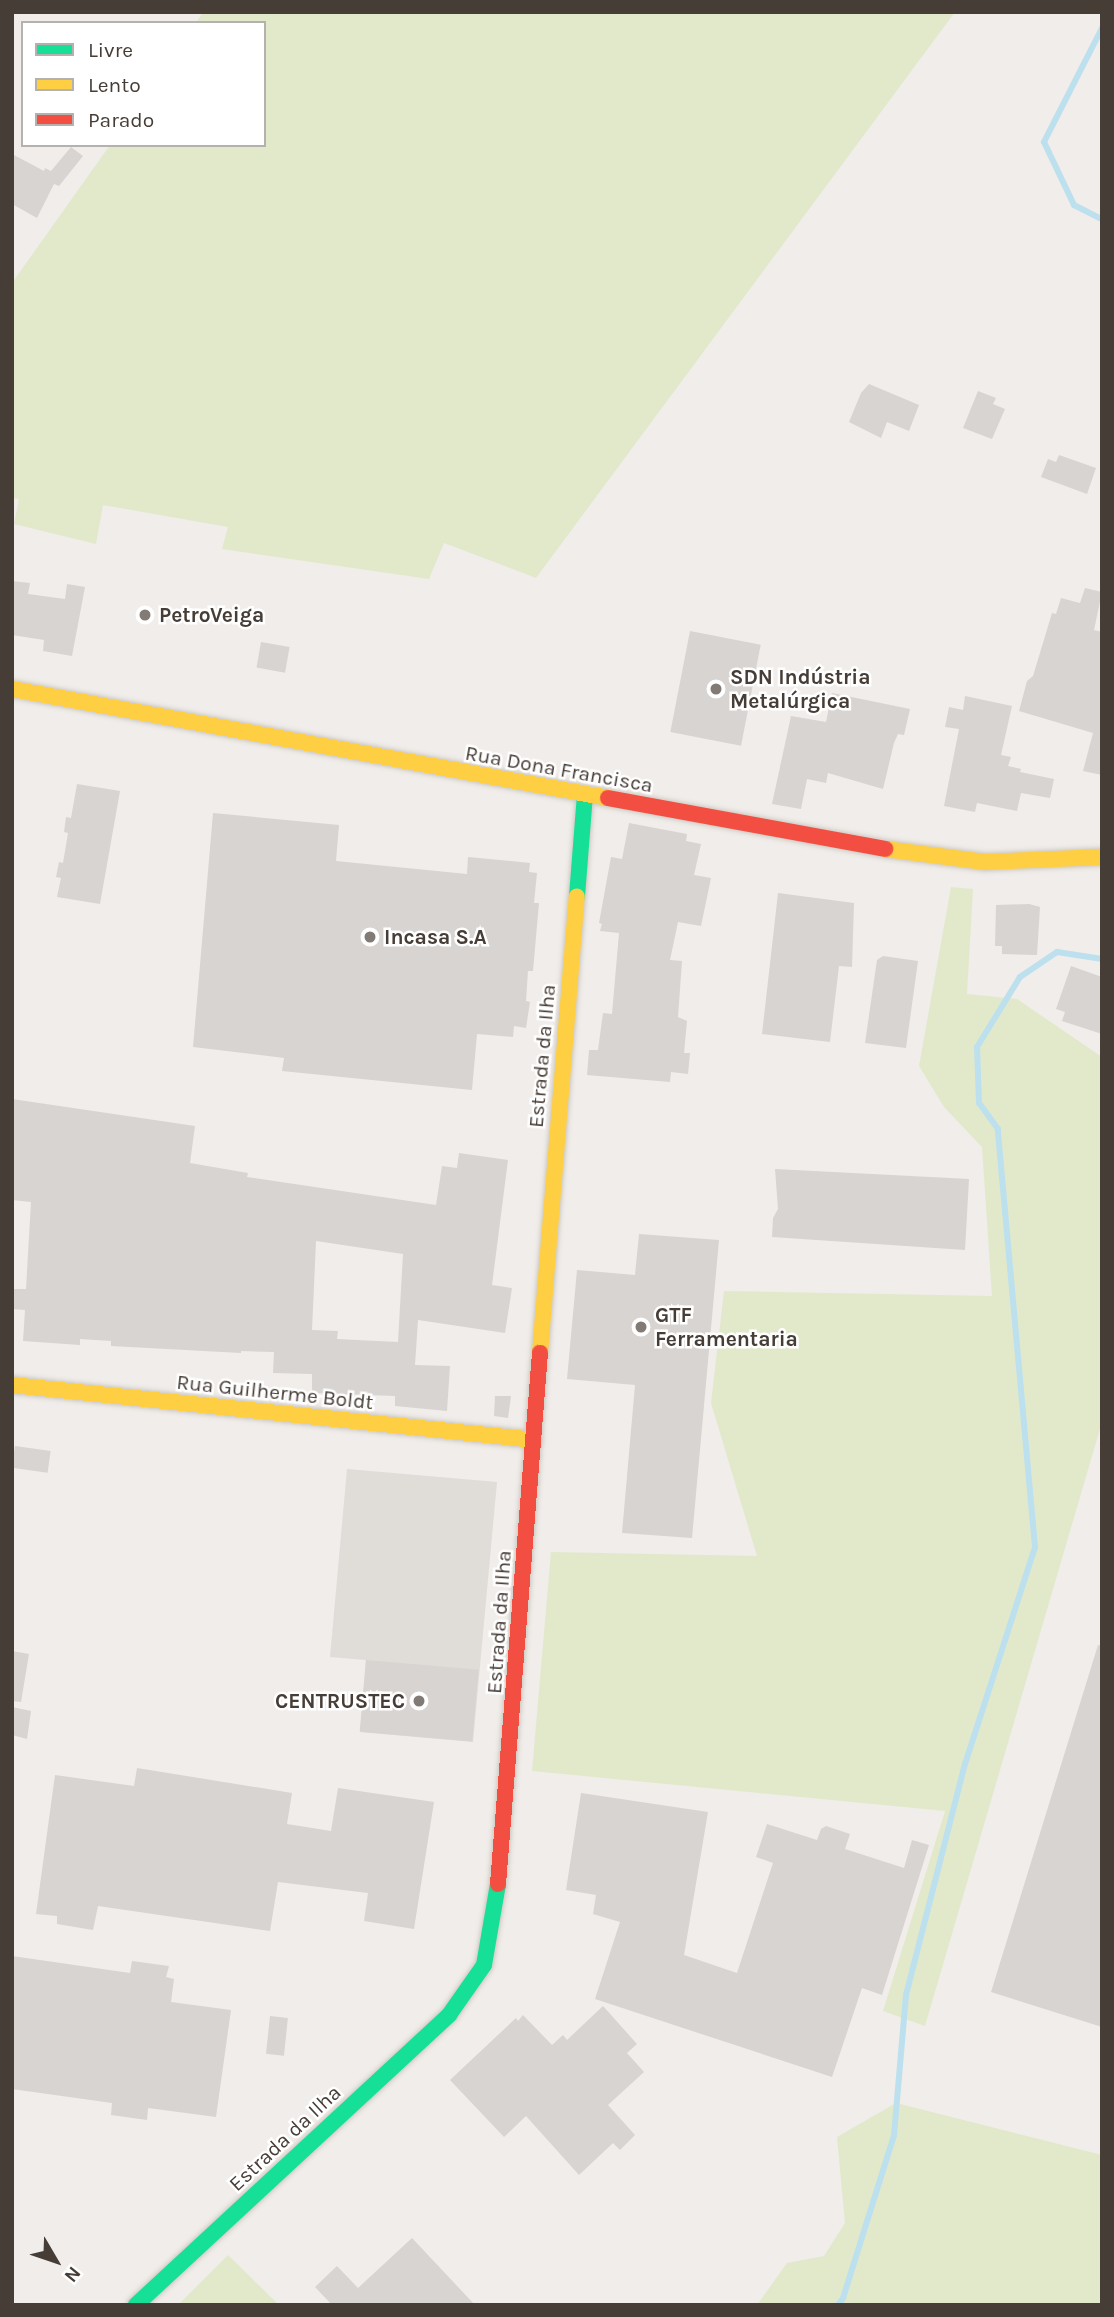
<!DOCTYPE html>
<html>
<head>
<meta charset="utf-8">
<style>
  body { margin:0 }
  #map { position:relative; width:1114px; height:2317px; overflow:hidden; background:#f0edea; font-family:Karla,sans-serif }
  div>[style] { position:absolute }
  .industrial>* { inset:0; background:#e0dcd8 }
  .green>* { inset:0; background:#e2e9cb }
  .stream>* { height:6px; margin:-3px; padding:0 3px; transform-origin:3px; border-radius:3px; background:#bce0ed }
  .building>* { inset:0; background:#d8d4d1; transform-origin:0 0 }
  .roads { filter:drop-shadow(0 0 2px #cfc9c1) drop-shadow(0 0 2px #cfc9c1) }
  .fast>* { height:16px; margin:-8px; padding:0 8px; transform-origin:8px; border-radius:8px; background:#16e098 }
  .slow>* { height:16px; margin:-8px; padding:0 8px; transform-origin:8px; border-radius:8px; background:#ffcf43 }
  .jam>* { height:16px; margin:-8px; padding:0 8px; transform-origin:8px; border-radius:8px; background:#f24e42 }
  .dots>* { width:19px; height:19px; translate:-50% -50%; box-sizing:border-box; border:4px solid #fff; border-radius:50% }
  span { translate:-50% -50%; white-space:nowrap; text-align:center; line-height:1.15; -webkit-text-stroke:5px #fff; paint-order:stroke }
  .poi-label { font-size:21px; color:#463d36; font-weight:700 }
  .left { translate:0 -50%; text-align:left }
  .right { translate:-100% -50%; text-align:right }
  .street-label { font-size:21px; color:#463d36 }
  .frame { position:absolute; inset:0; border:14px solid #463d36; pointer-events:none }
  .legend { position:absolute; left:21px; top:21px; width:245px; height:126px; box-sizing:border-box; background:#fff; border:2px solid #b5b1af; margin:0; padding:9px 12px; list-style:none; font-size:21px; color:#463d36 }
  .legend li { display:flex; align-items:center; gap:14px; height:35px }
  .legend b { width:35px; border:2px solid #b5b1af }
  .north { position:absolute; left:21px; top:2226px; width:70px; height:70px; -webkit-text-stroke:5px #fff; paint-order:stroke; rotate:129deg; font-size:19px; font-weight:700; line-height:28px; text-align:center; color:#463d36 }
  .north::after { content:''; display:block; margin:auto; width:24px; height:32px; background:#463d36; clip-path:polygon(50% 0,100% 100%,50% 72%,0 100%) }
</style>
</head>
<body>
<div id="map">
  <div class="industrial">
    <i style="clip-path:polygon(347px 1469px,497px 1482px,473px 1742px,360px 1732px,366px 1660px,330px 1657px)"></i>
  </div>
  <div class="green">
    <i style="clip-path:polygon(203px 12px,955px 12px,536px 578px,444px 543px,429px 579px,222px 549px,228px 527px,103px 505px,96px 544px,14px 524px,19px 499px,12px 498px,12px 283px,110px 145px,264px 145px,264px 23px,196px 23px)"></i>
    <i style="clip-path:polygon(951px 887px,973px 889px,967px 994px,1017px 999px,1102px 1057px,1102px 1422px,925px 2026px,883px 2011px,945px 1811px,532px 1771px,551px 1552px,757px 1556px,711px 1403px,724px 1291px,992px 1296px,982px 1147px,944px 1107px,919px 1066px)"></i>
    <i style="clip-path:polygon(896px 2103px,1102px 2155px,1102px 2305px,757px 2305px,787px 2263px,824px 2256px,845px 2223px,837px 2137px)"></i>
    <i style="clip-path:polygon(228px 2255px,279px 2305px,178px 2305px)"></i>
  </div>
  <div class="stream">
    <i style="left:1102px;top:28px;width:128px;rotate:117deg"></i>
    <i style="left:1044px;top:142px;width:70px;rotate:64.5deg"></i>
    <i style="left:1074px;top:205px;width:31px;rotate:27deg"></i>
    <i style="left:838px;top:2305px;width:9px;rotate:-54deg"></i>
    <i style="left:843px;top:2298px;width:171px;rotate:-72.6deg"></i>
    <i style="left:894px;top:2135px;width:141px;rotate:-85.1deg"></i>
    <i style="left:906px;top:1995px;width:238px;rotate:-75.7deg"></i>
    <i style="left:965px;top:1764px;width:228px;rotate:-72.1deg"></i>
    <i style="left:1035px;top:1547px;width:420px;rotate:-95.1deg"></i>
    <i style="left:998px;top:1129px;width:32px;rotate:-126deg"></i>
    <i style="left:979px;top:1103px;width:56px;rotate:-92deg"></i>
    <i style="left:977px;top:1047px;width:82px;rotate:-58.4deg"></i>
    <i style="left:1020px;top:977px;width:45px;rotate:-34deg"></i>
    <i style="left:1057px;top:952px;width:46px;rotate:8.8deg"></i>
  </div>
  <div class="building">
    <i style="clip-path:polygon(71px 147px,83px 156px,59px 186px,54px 184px,37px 218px,12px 204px,12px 154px,44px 171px,45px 168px,51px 171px)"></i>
    <i style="clip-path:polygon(869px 384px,919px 405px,909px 431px,887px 422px,881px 438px,849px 422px,861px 393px)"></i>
    <i style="clip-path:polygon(978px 391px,996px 398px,993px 404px,1005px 409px,992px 439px,963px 428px)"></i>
    <i style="clip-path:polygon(1059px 455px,1096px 468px,1087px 494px,1041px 477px,1048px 459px,1056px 462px)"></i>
    <i style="clip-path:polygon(12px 581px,30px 583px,28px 594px,65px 599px,67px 584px,85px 587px,72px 656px,43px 651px,44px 640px,12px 635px)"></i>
    <i style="clip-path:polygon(1085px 588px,1102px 592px,1094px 630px,1102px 632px,1102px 775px,1083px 771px,1093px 733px,1019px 711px,1027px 681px,1033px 676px,1052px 613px,1056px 614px,1061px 598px,1080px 603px)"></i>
    <i style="left:690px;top:631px;width:72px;height:103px;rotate:11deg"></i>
    <i style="left:261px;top:642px;width:29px;height:26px;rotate:10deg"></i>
    <i style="clip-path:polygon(832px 693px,910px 709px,904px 735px,898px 734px,894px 743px,883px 789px,828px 773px,826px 783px,807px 779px,801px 809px,772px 804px,791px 716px,826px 722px)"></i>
    <i style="clip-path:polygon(965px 696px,1012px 706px,1001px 755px,1011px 757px,1008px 766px,1021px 769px,1020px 772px,1054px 779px,1050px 798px,1021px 793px,1017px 811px,977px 803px,975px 812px,944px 806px,959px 729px,945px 727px,949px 707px,963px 710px)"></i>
    <i style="clip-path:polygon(77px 784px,120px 791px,100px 904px,57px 897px,61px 878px,56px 877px,59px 862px,63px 863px,68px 833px,64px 832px,66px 817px,71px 818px)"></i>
    <i style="clip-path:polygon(213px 813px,339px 825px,336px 861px,467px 874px,468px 857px,530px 863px,529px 872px,537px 873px,534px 903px,539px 903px,533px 971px,528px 971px,526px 1001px,530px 1002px,526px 1028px,514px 1026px,513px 1037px,477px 1034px,472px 1090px,282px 1071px,284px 1058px,193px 1047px)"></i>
    <i style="clip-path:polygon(629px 823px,687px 834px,686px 841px,701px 844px,694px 875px,711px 878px,701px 926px,678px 922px,670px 960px,682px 961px,678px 1017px,687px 1021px,684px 1053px,690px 1053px,688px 1074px,671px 1072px,670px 1082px,587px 1075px,589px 1050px,598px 1050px,603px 1013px,612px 1014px,619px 933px,600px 931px,602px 924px,599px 923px,611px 857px,622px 859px)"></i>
    <i style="clip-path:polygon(778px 893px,854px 903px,852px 967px,839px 966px,830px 1042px,762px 1034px)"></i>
    <i style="clip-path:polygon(1029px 904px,1040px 907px,1037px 955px,1002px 954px,1002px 946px,995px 946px,996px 905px)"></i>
    <i style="clip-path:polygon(883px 956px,918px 961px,906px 1048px,865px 1043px,877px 960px)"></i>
    <i style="clip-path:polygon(1071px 966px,1102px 977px,1102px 1034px,1062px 1021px,1065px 1012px,1056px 1009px)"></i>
    <i style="clip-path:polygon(evenodd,12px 1099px,195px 1126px,190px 1163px,248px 1173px,247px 1177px,436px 1205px,442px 1166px,457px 1168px,459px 1153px,508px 1160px,492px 1285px,512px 1288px,505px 1333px,418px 1320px,415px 1365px,450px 1366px,447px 1411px,395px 1406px,395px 1396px,312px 1393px,312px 1374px,273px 1373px,274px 1352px,241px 1351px,241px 1353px,111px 1346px,111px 1341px,80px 1339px,80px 1345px,23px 1341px,25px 1310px,12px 1309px,12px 1289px,26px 1289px,31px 1202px,12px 1200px,12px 1099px,316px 1241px,403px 1254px,398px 1342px,337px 1339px,338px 1331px,312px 1330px,316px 1241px)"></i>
    <i style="clip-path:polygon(775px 1169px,969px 1179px,965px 1250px,772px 1237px,773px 1218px,778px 1209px)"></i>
    <i style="clip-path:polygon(639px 1234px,719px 1240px,692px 1538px,622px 1533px,635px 1385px,567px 1379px,577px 1270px,635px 1275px)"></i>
    <i style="clip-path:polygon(495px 1396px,511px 1396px,508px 1418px,494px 1416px)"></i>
    <i style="left:15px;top:1446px;width:36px;height:22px;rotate:8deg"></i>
    <i style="clip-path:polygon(1098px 1645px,1102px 1646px,1102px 2027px,991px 1992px)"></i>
    <i style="clip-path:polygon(12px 1651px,29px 1654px,21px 1702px,12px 1701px)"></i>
    <i style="left:366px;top:1660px;width:113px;height:72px;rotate:5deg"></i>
    <i style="clip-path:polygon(12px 1707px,31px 1711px,27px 1739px,12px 1735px)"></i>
    <i style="clip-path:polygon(137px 1768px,292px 1793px,287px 1824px,331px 1831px,338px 1788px,434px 1802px,414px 1929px,364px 1921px,368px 1893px,278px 1882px,270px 1931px,98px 1906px,93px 1930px,57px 1924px,57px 1916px,36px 1914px,55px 1775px,134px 1786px)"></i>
    <i style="clip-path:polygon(581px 1793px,708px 1812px,684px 1955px,737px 1973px,773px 1863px,756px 1857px,767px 1824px,817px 1840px,821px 1829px,826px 1826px,850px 1834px,845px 1849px,904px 1868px,912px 1840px,929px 1845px,882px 1995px,862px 1988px,832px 2077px,595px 1999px,620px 1922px,593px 1914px,596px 1895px,566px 1890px)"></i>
    <i style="clip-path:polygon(12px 1956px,130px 1973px,132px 1961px,169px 1966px,166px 1977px,174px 1979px,171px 2002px,231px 2010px,216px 2117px,148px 2108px,147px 2120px,111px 2115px,112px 2103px,12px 2089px)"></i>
    <i style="clip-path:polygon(603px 2006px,637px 2044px,627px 2053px,644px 2072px,608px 2105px,635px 2135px,620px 2150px,613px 2143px,579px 2175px,526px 2116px,504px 2137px,450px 2080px,516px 2018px,518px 2021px,523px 2015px,552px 2045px,563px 2035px,567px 2040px)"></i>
    <i style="left:270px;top:2016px;width:18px;height:38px;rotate:6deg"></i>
    <i style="clip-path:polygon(412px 2238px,475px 2305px,332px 2305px,315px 2287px,337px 2266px,358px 2288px)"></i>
  </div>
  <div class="roads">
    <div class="fast">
      <i style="left:577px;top:896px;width:101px;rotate:-85.5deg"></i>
      <i style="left:136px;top:2305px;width:427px;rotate:-42.8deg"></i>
      <i style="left:449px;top:2015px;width:61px;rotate:-55deg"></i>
      <i style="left:484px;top:1965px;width:82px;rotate:-80.2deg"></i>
    </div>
    <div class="slow">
      <i style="left:12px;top:689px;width:606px;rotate:10.36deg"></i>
      <i style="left:885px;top:849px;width:101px;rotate:7.4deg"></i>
      <i style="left:985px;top:862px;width:117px;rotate:-2.4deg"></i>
      <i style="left:540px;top:1353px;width:458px;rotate:-85.4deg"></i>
      <i style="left:12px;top:1385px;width:525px;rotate:6.01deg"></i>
    </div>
    <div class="jam">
      <i style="left:608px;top:798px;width:282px;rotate:10.4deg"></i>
      <i style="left:498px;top:1884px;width:533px;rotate:-85.48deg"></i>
    </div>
  </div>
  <div class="dots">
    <i style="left:145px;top:615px;background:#827b75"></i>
    <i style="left:716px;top:689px;background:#827b75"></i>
    <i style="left:370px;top:937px;background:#827b75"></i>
    <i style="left:641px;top:1327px;background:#827b75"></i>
    <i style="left:419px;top:1701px;background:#827b75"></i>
  </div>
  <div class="poi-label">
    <span class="left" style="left:159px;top:615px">PetroVeiga</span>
    <span class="left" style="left:730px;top:689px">SDN Indústria<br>Metalúrgica</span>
    <span class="left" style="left:384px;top:937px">Incasa S.A</span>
    <span class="left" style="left:655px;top:1327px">GTF<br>Ferramentaria</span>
    <span class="right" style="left:405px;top:1701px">CENTRUSTEC</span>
  </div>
  <div class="street-label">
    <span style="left:559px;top:769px;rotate:10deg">Rua Dona Francisca</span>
    <span style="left:542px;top:1056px;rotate:-85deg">Estrada da Ilha</span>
    <span style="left:275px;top:1392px;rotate:6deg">Rua Guilherme Boldt</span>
    <span style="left:499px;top:1622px;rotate:-86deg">Estrada da Ilha</span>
    <span style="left:285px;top:2138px;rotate:-43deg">Estrada da Ilha</span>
  </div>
  <div class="frame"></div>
  <ul class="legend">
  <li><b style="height:9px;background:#16e098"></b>Livre</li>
  <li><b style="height:9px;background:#ffcf43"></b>Lento</li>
  <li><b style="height:9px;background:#f24e42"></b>Parado</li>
  </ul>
  <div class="north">N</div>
</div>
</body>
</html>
